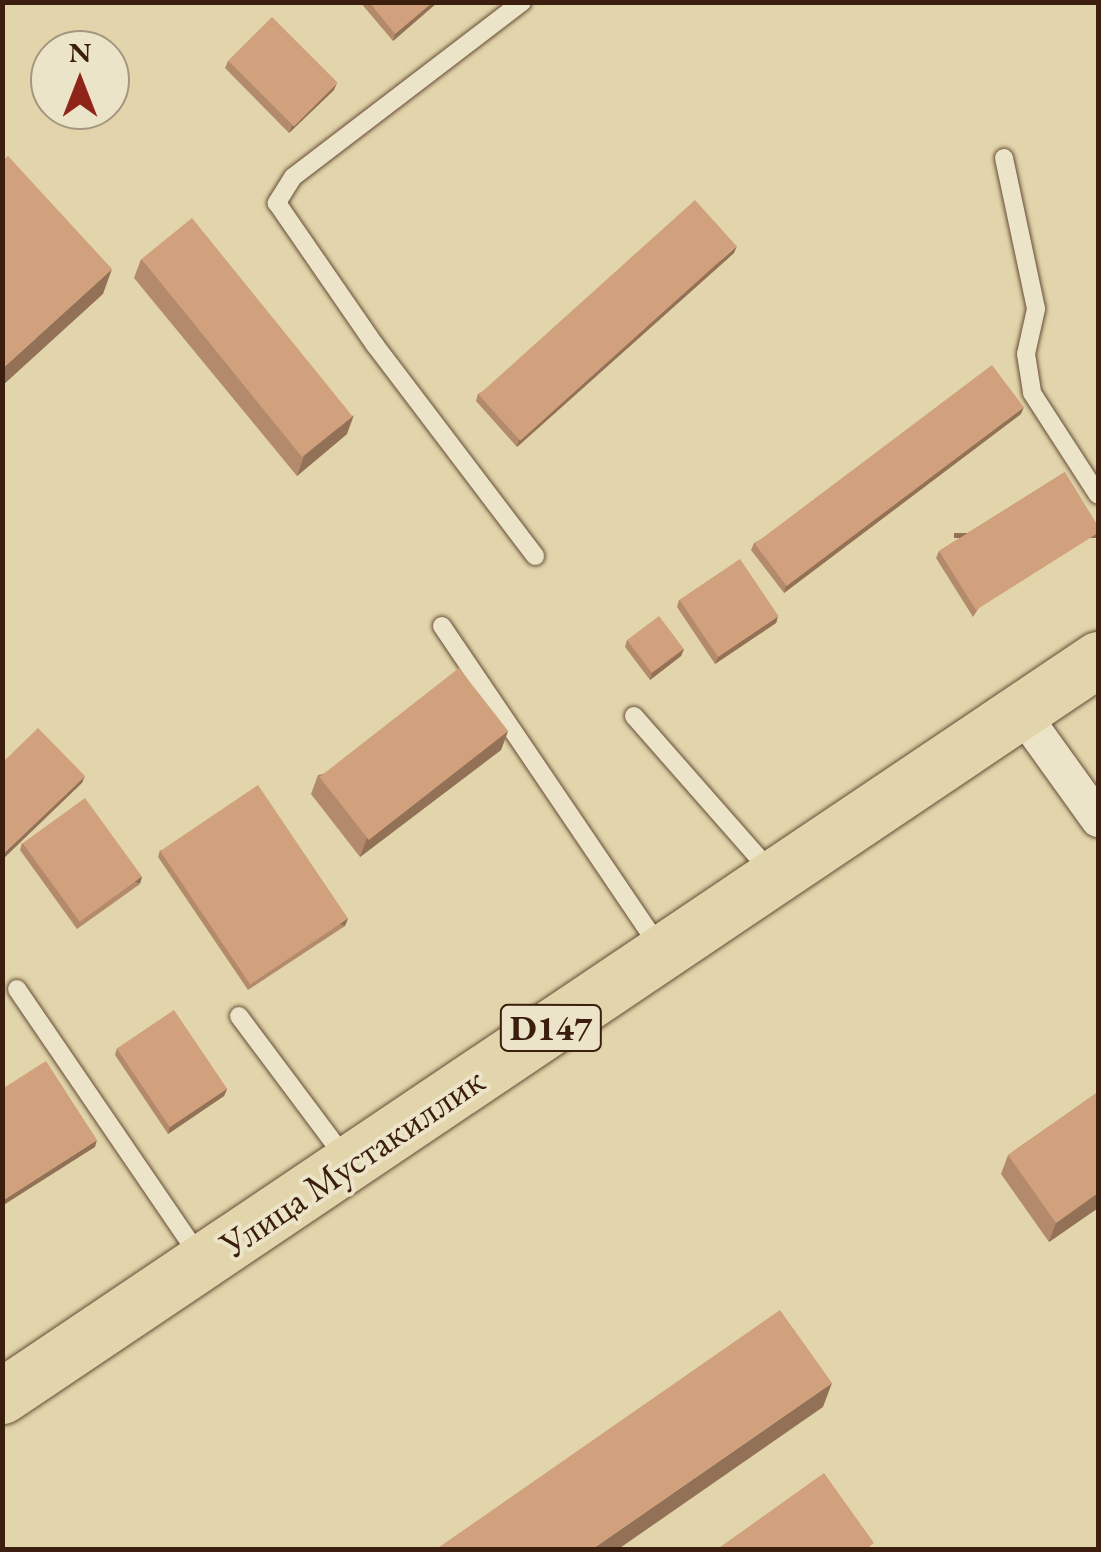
<!DOCTYPE html>
<html>
<head>
<meta charset="utf-8">
<style>
  body { margin:0 }
  #map { position:relative; width:1101px; height:1552px; overflow:hidden; background:#e2d5ab; font-family:"EB Garamond",serif }
  div>[style] { position:absolute }
  .roads { filter:drop-shadow(0 0 2px #664c36) drop-shadow(0 0 2px #664c36) }
  .service>* { height:18px; margin:-9px; padding:0 9px; transform-origin:9px; border-radius:9px; background:#ece4c8 }
  .minor>* { height:35px; margin:-17.5px; padding:0 17.5px; transform-origin:17.5px; border-radius:17.5px; background:#ece4c8 }
  .primary>* { height:55px; margin:-27.5px; padding:0 27.5px; transform-origin:27.5px; border-radius:27.5px; background:#e2d5ab }
  .wall>* { inset:0; background:#b38a6b }
  .shaded-wall>* { inset:0; background:#927157; transform-origin:0 0 }
  .building>* { inset:0; background:#d0a17c; transform-origin:0 0 }
  span { translate:-50% -50%; white-space:nowrap; text-align:center; line-height:1.15; -webkit-text-stroke:8px #ece4c8; paint-order:stroke }
  .shield-label span { padding:2px 8px; background:#ece4c8; border:2px solid; border-radius:8px; -webkit-text-stroke-width:0 }
  .shield-label { font-size:35px; color:#3c1e0f; font-weight:700 }
  .street-label { font-size:38px; color:#3c1e0f }
  .frame { position:absolute; inset:0; border:5px solid #3c1e0f; pointer-events:none }
  .north { position:absolute; left:30px; top:30px; width:100px; height:100px; box-sizing:border-box; background:#ece4c8; border:2px solid #a6957e; border-radius:50%; rotate:0deg; font-size:28px; font-weight:700; line-height:40px; text-align:center; color:#3c1e0f }
  .north::after { content:''; display:block; margin:auto; width:35px; height:45px; background:#8f2418; clip-path:polygon(50% 0,100% 100%,50% 72%,0 100%) }
</style>
</head>
<body>
<div id="map">
  <div class="roads">
    <div class="service">
      <i style="left:522px;top:2px;width:288px;rotate:142.6deg"></i>
      <i style="left:293px;top:177px;width:31px;rotate:122deg"></i>
      <i style="left:277px;top:203px;width:173px;rotate:55.4deg"></i>
      <i style="left:375px;top:345px;width:265px;rotate:52.8deg"></i>
      <i style="left:1004px;top:158px;width:154px;rotate:78deg"></i>
      <i style="left:1036px;top:309px;width:46px;rotate:102.5deg"></i>
      <i style="left:1026px;top:354px;width:39px;rotate:81deg"></i>
      <i style="left:1032px;top:393px;width:121px;rotate:57.1deg"></i>
      <i style="left:442px;top:626px;width:389px;rotate:55.9deg"></i>
      <i style="left:634px;top:716px;width:209px;rotate:48.7deg"></i>
      <i style="left:17px;top:989px;width:325px;rotate:55.7deg"></i>
      <i style="left:239px;top:1016px;width:179px;rotate:53.2deg"></i>
    </div>
    <div class="minor">
      <i style="left:1021px;top:712px;width:132px;rotate:54.3deg"></i>
    </div>
    <div class="primary">
      <i style="left:2px;top:1396px;width:1321px;rotate:-33.92deg"></i>
    </div>
  </div>
  <div class="wall">
    <i style="clip-path:polygon(360px 2px,438px 2px,393px 41px)"></i>
    <i style="clip-path:polygon(228px 61px,334px 90px,289px 133px,225px 68px)"></i>
    <i style="clip-path:polygon(734px 253px,517px 447px,476px 401px,478px 394px)"></i>
    <i style="clip-path:polygon(141px 259px,347px 434px,297px 476px,134px 278px)"></i>
    <i style="clip-path:polygon(1021px 414px,784px 593px,751px 550px,754px 543px)"></i>
    <i style="clip-path:polygon(1065px 472px,973px 617px,936px 558px,939px 551px)"></i>
    <i style="clip-path:polygon(679px 600px,778px 616px,776px 623px,715px 664px,677px 607px)"></i>
    <i style="clip-path:polygon(627px 640px,684px 649px,681px 656px,650px 680px,625px 647px)"></i>
    <i style="clip-path:polygon(508px 731px,501px 750px,360px 857px,311px 794px,318px 775px)"></i>
    <i style="clip-path:polygon(22px 843px,140px 884px,77px 929px,20px 850px)"></i>
    <i style="clip-path:polygon(160px 850px,345px 926px,248px 990px,158px 857px)"></i>
    <i style="clip-path:polygon(117px 1048px,227px 1089px,224px 1096px,168px 1134px,115px 1055px)"></i>
    <i style="clip-path:polygon(1098px 1092px,1098px 1208px,1049px 1242px,1001px 1174px,1008px 1155px)"></i>
  </div>
  <div class="shaded-wall">
    <i style="clip-path:polygon(433px 2px,438px 2px,393px 41px,395px 34px)"></i>
    <i style="clip-path:polygon(337px 83px,334px 90px,289px 133px,292px 126px)"></i>
    <i style="clip-path:polygon(737px 246px,734px 253px,517px 447px,519px 440px)"></i>
    <i style="clip-path:polygon(112px 269px,103px 294px,2px 386px,2px 369px)"></i>
    <i style="clip-path:polygon(1024px 407px,1021px 414px,784px 593px,786px 586px)"></i>
    <i style="clip-path:polygon(354px 415px,347px 434px,297px 476px,304px 456px)"></i>
    <i style="left:1098px;top:533px;width:5px;height:144px;rotate:90deg"></i>
    <i style="clip-path:polygon(778px 616px,776px 623px,715px 664px,718px 657px)"></i>
    <i style="clip-path:polygon(684px 649px,681px 656px,650px 680px,652px 673px)"></i>
    <i style="clip-path:polygon(508px 731px,501px 750px,360px 857px,367px 838px)"></i>
    <i style="clip-path:polygon(85px 776px,82px 783px,2px 860px,2px 855px)"></i>
    <i style="left:142px;top:877px;width:7px;height:77px;rotate:106deg"></i>
    <i style="left:348px;top:919px;width:8px;height:116px;rotate:113deg"></i>
    <i style="clip-path:polygon(227px 1089px,224px 1096px,168px 1134px,170px 1126px)"></i>
    <i style="clip-path:polygon(97px 1140px,95px 1147px,2px 1206px,2px 1201px)"></i>
    <i style="clip-path:polygon(1098px 1193px,1098px 1208px,1049px 1242px,1056px 1223px)"></i>
    <i style="clip-path:polygon(832px 1383px,823px 1407px,617px 1550px,591px 1550px)"></i>
  </div>
  <div class="building">
    <i style="clip-path:polygon(369px 2px,433px 2px,395px 34px)"></i>
    <i style="left:272px;top:17px;width:93px;height:62px;rotate:45deg"></i>
    <i style="clip-path:polygon(8px 156px,112px 269px,2px 369px,2px 161px)"></i>
    <i style="left:695px;top:200px;width:62px;height:291px;rotate:48deg"></i>
    <i style="left:192px;top:218px;width:255px;height:65px;rotate:51deg"></i>
    <i style="left:992px;top:365px;width:53px;height:297px;rotate:53deg"></i>
    <i style="clip-path:polygon(1065px 472px,1098px 526px,1098px 533px,976px 610px,939px 551px)"></i>
    <i style="left:740px;top:559px;width:69px;height:73px;rotate:56deg"></i>
    <i style="left:659px;top:616px;width:41px;height:40px;rotate:53deg"></i>
    <i style="left:459px;top:668px;width:80px;height:177px;rotate:52deg"></i>
    <i style="clip-path:polygon(38px 728px,85px 776px,2px 855px,2px 763px)"></i>
    <i style="left:258px;top:785px;width:161px;height:118px;rotate:56deg"></i>
    <i style="left:85px;top:798px;width:97px;height:77px;rotate:54deg"></i>
    <i style="left:174px;top:1010px;width:95px;height:69px;rotate:56deg"></i>
    <i style="clip-path:polygon(46px 1061px,97px 1140px,2px 1201px,2px 1089px)"></i>
    <i style="clip-path:polygon(1098px 1092px,1098px 1193px,1056px 1223px,1008px 1155px)"></i>
    <i style="clip-path:polygon(780px 1310px,832px 1383px,591px 1550px,435px 1550px)"></i>
    <i style="clip-path:polygon(824px 1473px,874px 1543px,865px 1550px,716px 1550px)"></i>
  </div>
  <div class="shield-label">
    <span style="left:551px;top:1028px">D147</span>
  </div>
  <div class="street-label">
    <span style="left:352px;top:1162px;rotate:-34deg">Улица Мустакиллик</span>
  </div>
  <div class="frame"></div>
  <div class="north">N</div>
</div>
</body>
</html>
